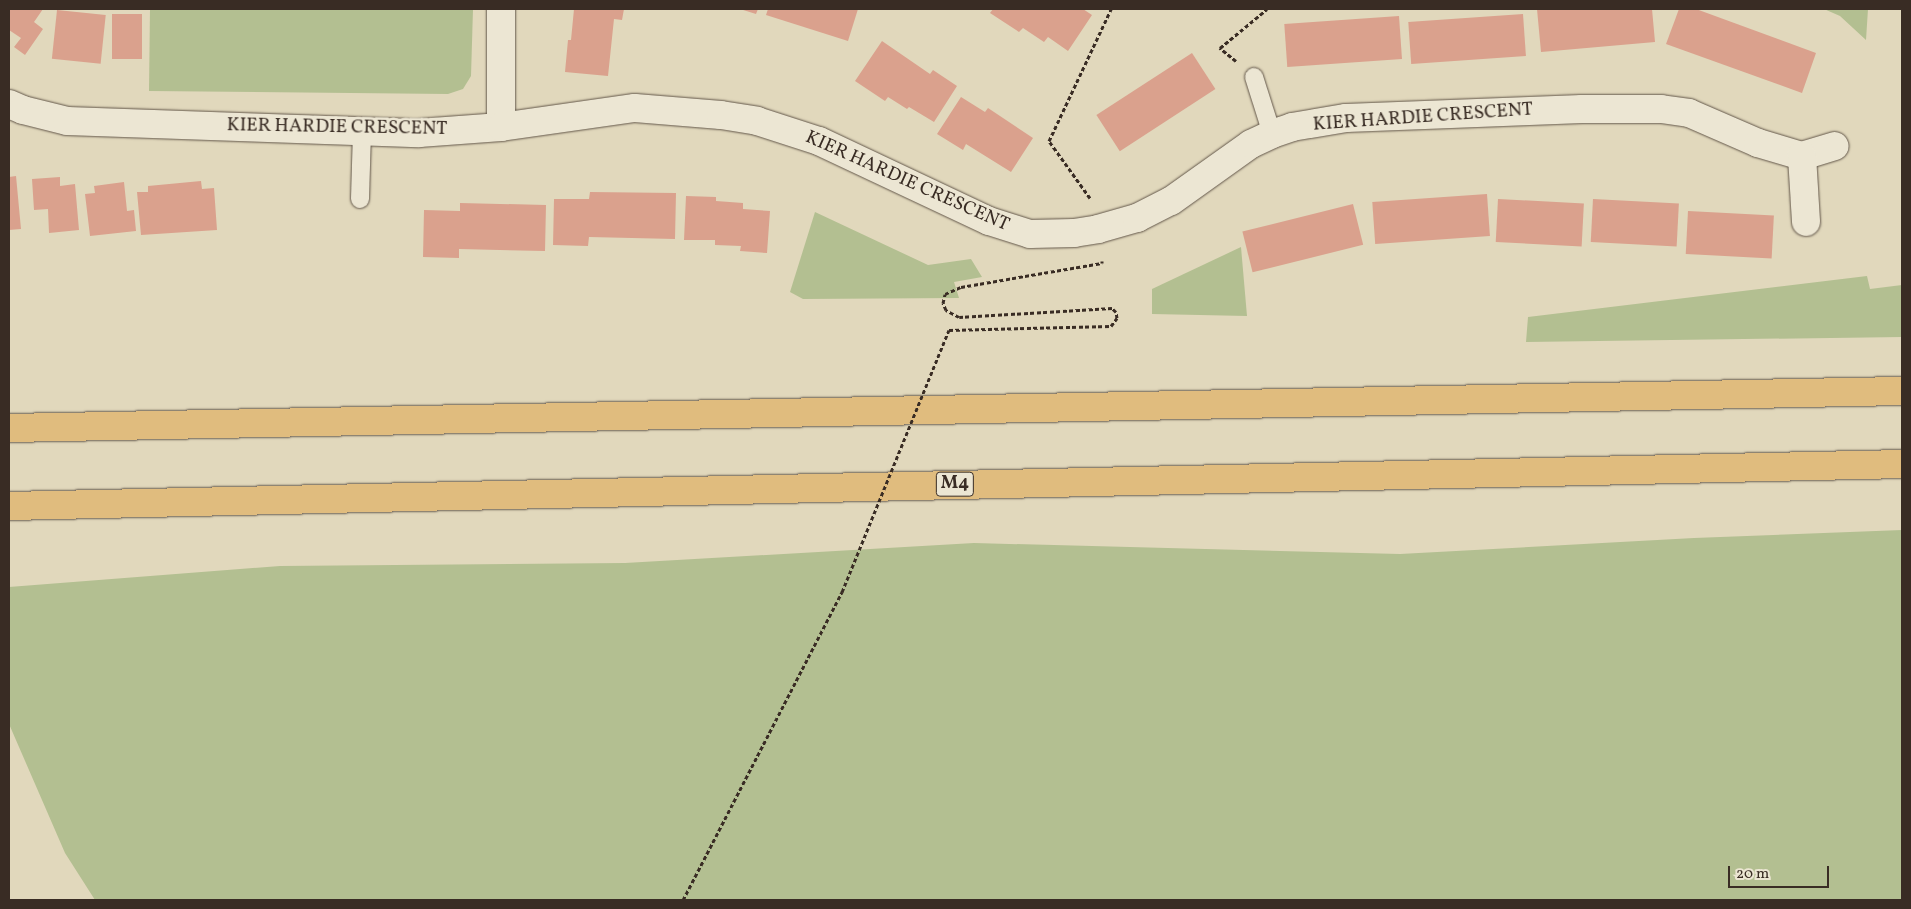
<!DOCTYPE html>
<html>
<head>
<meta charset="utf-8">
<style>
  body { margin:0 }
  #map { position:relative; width:1911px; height:909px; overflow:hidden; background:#e1d8bc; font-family:Vollkorn,serif }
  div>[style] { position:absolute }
  .green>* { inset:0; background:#b3bf91 }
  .building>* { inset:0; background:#daa18d; transform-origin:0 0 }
  .path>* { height:3px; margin-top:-1.5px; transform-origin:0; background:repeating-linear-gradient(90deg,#392c24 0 4px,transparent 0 6.5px) }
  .roads { filter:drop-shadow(0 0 1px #63574a) drop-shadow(0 0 1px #63574a) }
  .lane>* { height:18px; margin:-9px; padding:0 9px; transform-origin:9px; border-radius:9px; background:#ece6d3 }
  .street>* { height:28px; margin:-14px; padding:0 14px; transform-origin:14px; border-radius:14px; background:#ece6d3 }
  .highway>* { height:28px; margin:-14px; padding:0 14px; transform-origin:14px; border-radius:14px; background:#e0bc7e }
  .path-bridge>* { height:3px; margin-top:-1.5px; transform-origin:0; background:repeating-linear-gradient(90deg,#392c24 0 4px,transparent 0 6.5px) }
  span { translate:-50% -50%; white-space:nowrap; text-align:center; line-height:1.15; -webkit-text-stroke:5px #ece6d3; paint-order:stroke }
  .shield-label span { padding:1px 4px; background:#ece6d3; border:1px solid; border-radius:4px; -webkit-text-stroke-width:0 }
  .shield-label { font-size:18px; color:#392c24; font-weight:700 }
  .street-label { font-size:19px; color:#392c24 }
  .frame { position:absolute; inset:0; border:10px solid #392c24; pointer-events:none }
  .scale { position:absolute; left:1728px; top:866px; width:101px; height:22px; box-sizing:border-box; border:2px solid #392c24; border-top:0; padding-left:6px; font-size:15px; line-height:18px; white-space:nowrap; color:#392c24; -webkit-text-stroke:4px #ece6d3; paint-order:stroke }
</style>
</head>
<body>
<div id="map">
  <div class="green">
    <i style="clip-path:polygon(150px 9px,473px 9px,471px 76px,463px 89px,448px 94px,149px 91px)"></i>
    <i style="clip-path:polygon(1824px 9px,1868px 9px,1866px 40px,1840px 16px)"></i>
    <i style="clip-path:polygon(815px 212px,928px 265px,971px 259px,982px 277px,954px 282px,959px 298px,803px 299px,790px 292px)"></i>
    <i style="clip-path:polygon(1241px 247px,1247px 316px,1152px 314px,1152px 289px)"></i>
    <i style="clip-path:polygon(1867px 276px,1870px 289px,1902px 285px,1902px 337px,1526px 342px,1528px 317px)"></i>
    <i style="clip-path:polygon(1902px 530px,1902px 900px,95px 900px,65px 853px,9px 724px,9px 587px,280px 566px,625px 563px,974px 543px,1400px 554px,1694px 538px)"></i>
  </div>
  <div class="building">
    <i style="clip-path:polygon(9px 9px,43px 9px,34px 22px,43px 29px,25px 55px,14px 47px,21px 38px,9px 30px)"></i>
    <i style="clip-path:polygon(574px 9px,624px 9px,622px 20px,614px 19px,608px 76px,565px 72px,568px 40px,571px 40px)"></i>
    <i style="clip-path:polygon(740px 9px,758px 9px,756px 14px)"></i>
    <i style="clip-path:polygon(768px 9px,858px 9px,848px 41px,766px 15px)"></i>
    <i style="clip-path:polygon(993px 9px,1083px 9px,1092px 15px,1068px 51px,1048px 37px,1044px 42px,1023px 28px,1019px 32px,990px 13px)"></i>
    <i style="clip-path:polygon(1537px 9px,1652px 9px,1655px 42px,1541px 52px)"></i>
    <i style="clip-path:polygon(1679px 9px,1696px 9px,1816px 53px,1802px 93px,1666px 44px)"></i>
    <i style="left:57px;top:10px;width:49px;height:49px;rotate:6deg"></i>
    <i style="left:112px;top:14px;width:30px;height:45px"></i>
    <i style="left:1523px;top:14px;width:42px;height:115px;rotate:86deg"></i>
    <i style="left:1399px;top:16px;width:43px;height:115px;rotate:86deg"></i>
    <i style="clip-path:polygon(882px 41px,930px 74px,933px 70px,957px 86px,934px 122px,909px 107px,907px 109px,888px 97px,885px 101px,855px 81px)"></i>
    <i style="left:1192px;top:53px;width:43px;height:114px;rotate:57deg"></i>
    <i style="clip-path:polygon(961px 97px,985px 112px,988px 108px,1033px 138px,1011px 172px,966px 144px,963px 150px,937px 134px)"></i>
    <i style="clip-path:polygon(16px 176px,21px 229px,9px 230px,9px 177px)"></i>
    <i style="clip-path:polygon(60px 177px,60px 186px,75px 184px,79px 230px,49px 233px,48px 209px,34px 210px,32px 179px)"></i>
    <i style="clip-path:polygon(201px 181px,202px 189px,214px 188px,217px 230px,141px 235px,137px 192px,148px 192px,148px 186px)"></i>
    <i style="clip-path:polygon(124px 182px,127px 211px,134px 210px,136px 231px,90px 236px,85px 194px,95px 193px,94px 186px)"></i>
    <i style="clip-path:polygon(590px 192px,676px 193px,675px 239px,589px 237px,588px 246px,553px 245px,554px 199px,589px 199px)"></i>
    <i style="left:1487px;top:194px;width:42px;height:115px;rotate:86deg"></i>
    <i style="clip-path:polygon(686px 196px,716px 197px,716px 201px,743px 203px,743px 209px,770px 211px,767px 253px,740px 251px,741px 246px,715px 245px,715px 240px,684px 240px)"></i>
    <i style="left:1498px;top:199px;width:86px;height:43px;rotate:3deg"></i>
    <i style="left:1593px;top:199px;width:86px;height:43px;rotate:3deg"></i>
    <i style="clip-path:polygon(460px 203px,546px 205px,545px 251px,459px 249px,459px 258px,423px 257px,424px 210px,460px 211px)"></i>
    <i style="left:1353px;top:204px;width:42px;height:114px;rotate:76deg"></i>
    <i style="left:1688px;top:211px;width:86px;height:43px;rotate:3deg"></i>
  </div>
  <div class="path">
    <i style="left:1236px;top:61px;width:21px;rotate:-141deg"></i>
    <i style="left:1220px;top:48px;width:61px;rotate:-39.7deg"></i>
    <i style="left:1090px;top:198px;width:70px;rotate:-125.7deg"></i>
    <i style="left:1049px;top:141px;width:146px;rotate:-64.8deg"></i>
    <i style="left:949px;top:330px;width:162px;rotate:-1.4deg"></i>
    <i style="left:1111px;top:326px;width:10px;rotate:-53deg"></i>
    <i style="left:1117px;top:318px;width:6px;rotate:-99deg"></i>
    <i style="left:1116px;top:312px;width:6px;rotate:-135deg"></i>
    <i style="left:1112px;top:308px;width:153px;rotate:176.6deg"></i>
    <i style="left:959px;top:317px;width:15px;rotate:-152deg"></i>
    <i style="left:946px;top:310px;width:8px;rotate:-113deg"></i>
    <i style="left:943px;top:303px;width:9px;rotate:-77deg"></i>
    <i style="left:945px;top:294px;width:17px;rotate:-24deg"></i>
    <i style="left:961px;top:287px;width:143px;rotate:-9.7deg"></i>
    <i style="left:1102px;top:263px;width:2px;rotate:-90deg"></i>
    <i style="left:683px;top:900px;width:347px;rotate:-62.7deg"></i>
  </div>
  <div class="roads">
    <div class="lane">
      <i style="left:1254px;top:77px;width:60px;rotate:72.5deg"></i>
      <i style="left:360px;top:199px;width:69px;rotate:-88.3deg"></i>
    </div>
    <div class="street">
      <i style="left:501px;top:9px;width:118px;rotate:90deg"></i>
      <i style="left:9px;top:104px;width:15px;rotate:23deg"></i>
      <i style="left:23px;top:110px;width:45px;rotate:14deg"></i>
      <i style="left:67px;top:121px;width:352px;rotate:2deg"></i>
      <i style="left:419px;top:133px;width:82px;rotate:-4.2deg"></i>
      <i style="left:501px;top:127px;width:135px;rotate:-8.1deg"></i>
      <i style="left:635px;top:108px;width:86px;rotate:4.7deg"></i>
      <i style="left:721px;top:115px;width:36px;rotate:9deg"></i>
      <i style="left:757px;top:121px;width:65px;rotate:17.9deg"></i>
      <i style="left:819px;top:141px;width:188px;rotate:25.2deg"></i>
      <i style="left:989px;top:221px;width:43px;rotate:17.6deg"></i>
      <i style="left:1030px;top:234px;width:44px;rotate:-1.3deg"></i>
      <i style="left:1074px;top:233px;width:24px;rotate:-9deg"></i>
      <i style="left:1098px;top:229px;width:41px;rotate:-15.8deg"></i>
      <i style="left:1137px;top:218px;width:38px;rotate:-27deg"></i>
      <i style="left:1171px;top:201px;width:98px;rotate:-35.5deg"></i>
      <i style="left:1251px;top:144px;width:23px;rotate:-25deg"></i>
      <i style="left:1272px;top:134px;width:21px;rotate:-19deg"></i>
      <i style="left:1292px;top:127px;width:55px;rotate:-9.5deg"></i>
      <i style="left:1346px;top:118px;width:236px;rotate:-2.2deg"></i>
      <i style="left:1582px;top:109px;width:79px"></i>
      <i style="left:1661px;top:109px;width:28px;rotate:8deg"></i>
      <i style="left:1689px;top:113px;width:75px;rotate:23.5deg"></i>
      <i style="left:1758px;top:143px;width:46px;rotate:16.5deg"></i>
      <i style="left:1802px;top:156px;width:34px;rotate:-17deg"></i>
      <i style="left:1802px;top:156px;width:66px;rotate:86.5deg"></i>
    </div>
    <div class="highway">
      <i style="left:9px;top:428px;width:1893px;rotate:-1.12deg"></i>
      <i style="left:9px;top:506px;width:1893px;rotate:-1.27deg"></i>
    </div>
  </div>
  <div class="path-bridge">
    <i style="left:842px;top:592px;width:283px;rotate:-67.8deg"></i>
  </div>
  <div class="shield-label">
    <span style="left:955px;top:484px">M4</span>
  </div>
  <div class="street-label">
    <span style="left:1423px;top:118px;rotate:-4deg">KIER HARDIE CRESCENT</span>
    <span style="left:337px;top:128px;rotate:1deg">KIER HARDIE CRESCENT</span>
    <span style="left:907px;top:182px;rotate:24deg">KIER HARDIE CRESCENT</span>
  </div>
  <div class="frame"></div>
  <div class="scale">20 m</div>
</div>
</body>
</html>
